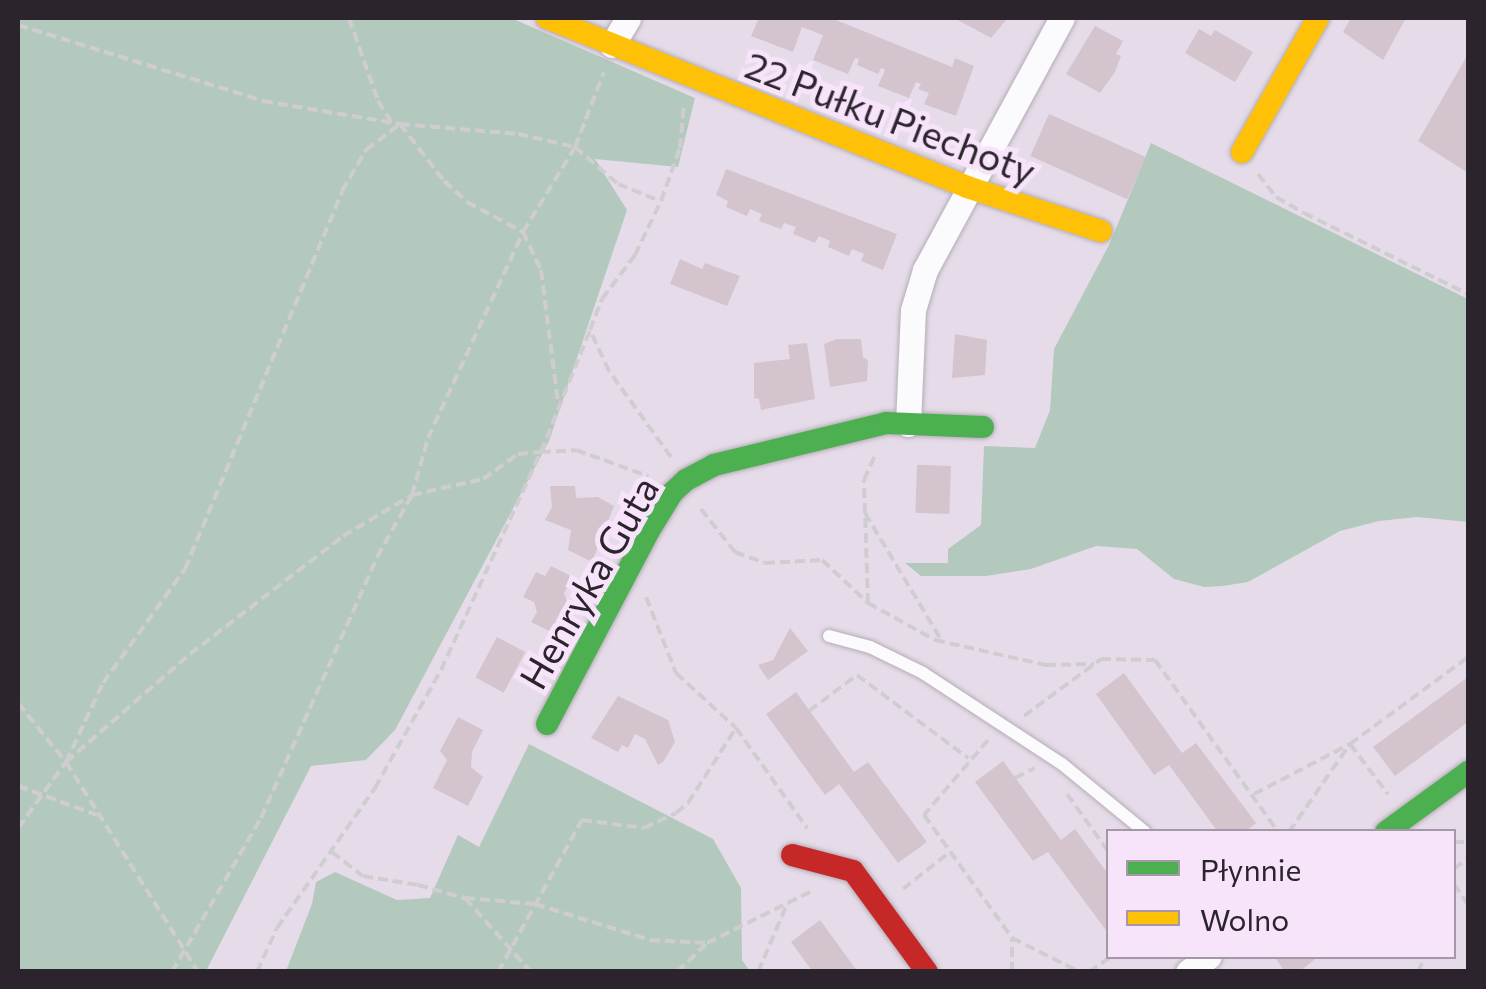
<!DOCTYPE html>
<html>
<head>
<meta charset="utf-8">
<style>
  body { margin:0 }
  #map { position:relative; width:1486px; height:989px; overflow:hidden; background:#e6dce9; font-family:Commissioner,sans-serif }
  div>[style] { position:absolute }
  .green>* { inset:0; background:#b3c9bd }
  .building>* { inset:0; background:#d4c4cd; transform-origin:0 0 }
  .path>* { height:4px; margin-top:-2px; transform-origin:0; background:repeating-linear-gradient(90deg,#d0cdd0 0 10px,transparent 0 15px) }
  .roads { filter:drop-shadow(0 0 2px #b4acb6) drop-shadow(0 0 2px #b4acb6) }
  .lane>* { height:12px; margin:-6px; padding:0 6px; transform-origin:6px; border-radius:6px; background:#fbfafc }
  .street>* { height:25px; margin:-12.5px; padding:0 12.5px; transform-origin:12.5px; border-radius:12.5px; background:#fbfafc }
  .fast>* { height:22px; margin:-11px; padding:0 11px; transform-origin:11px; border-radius:11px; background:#4caf50 }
  .slow>* { height:22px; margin:-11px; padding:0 11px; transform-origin:11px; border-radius:11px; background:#ffc107 }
  .jam>* { height:22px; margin:-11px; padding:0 11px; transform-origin:11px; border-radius:11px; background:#c62828 }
  span { translate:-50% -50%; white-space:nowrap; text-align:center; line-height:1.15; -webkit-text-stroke:10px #f7e4fb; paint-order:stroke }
  .street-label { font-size:38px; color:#2b242c }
  .frame { position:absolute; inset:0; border:20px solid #2b242c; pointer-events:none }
  .legend { position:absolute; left:1106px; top:829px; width:350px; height:130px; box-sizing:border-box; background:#f7e4fb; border:2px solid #a597a8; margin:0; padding:12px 18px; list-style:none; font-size:30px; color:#2b242c }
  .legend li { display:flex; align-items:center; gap:20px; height:50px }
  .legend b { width:50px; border:2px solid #a597a8 }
</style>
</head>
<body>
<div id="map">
  <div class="green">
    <i style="clip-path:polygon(18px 18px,511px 18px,695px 98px,678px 167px,595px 159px,627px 210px,549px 441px,395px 730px,366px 760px,311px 766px,206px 971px,18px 971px)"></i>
    <i style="clip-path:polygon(1151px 143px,1468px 299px,1468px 522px,1417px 517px,1379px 521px,1340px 531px,1248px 582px,1223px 586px,1204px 587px,1174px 579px,1137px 549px,1096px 546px,1031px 569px,986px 576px,921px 576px,905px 563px,948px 563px,948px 549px,981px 525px,984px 446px,1035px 448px,1050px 410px,1054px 349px,1110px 243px)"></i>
    <i style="clip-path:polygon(529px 744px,713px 839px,741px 888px,742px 960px,750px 971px,286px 971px,312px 904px,316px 882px,335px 872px,397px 900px,430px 898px,458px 835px,479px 847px)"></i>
  </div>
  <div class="building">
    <i style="clip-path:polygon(759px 18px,831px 18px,952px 67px,955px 58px,974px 66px,956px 116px,924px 104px,929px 93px,918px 89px,921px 84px,916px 82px,909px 98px,878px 86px,885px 70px,881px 68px,878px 74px,857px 65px,859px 59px,855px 58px,848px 74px,813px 60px,823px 35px,802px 27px,793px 52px,751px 36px)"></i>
    <i style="clip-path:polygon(954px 18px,1008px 18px,991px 38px)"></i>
    <i style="clip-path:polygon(1351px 18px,1406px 18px,1383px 60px,1343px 32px)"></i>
    <i style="clip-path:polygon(1095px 26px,1123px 41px,1116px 54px,1121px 56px,1115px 72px,1100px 93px,1066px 74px)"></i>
    <i style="clip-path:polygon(1199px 29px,1211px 36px,1215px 30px,1253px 52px,1235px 82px,1185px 53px)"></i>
    <i style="clip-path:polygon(1468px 54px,1468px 173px,1418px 141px)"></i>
    <i style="left:1049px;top:114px;width:106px;height:46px;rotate:24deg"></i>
    <i style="clip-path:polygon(726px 169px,897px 234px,883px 270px,861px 261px,864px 254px,852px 249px,849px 256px,828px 247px,830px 241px,819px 236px,815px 243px,793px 234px,796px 227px,784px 223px,781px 229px,759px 221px,762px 214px,750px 209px,747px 216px,726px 207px,728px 201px,716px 195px)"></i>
    <i style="clip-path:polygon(680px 259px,702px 269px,705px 263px,740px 276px,727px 306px,670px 284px)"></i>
    <i style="clip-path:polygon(955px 334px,987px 340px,985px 375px,952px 378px)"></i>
    <i style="clip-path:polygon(837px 339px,861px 339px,863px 357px,868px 360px,867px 381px,830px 387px,824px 344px)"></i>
    <i style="clip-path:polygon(807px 343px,815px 399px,761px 410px,759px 399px,754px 398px,754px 363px,790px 359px,788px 345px)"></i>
    <i style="left:951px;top:466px;width:48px;height:34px;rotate:92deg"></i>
    <i style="clip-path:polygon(550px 486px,575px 486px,576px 498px,598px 497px,614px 506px,592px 562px,568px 550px,571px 530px,545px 520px,552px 507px)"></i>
    <i style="clip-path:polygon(551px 566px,573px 577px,564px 593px,570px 608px,555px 634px,531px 622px,537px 612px,534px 602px,523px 597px,536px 572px,545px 576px)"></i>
    <i style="clip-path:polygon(790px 628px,808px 651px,768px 680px,758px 665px,773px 660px)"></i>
    <i style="left:497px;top:637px;width:32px;height:46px;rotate:28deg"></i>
    <i style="clip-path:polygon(1124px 673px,1182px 753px,1196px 743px,1256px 823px,1245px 832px,1218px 832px,1169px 765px,1154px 775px,1096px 694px)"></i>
    <i style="clip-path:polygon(1468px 677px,1468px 722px,1395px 776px,1373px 747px)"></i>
    <i style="clip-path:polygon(796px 692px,854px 772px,868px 762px,927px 842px,898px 863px,839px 784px,825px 795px,766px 714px)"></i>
    <i style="clip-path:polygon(618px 696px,668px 720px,675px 742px,663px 762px,658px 765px,645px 739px,635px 734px,628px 748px,622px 745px,618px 752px,591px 738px)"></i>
    <i style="clip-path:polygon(458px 717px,483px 730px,472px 752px,471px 767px,483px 777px,468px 806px,433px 788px,447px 760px,440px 751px)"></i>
    <i style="clip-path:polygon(1003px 761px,1061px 840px,1075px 829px,1108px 874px,1108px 933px,1048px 852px,1033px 861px,975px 782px)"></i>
    <i style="clip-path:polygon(820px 920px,858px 972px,813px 972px,791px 942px)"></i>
    <i style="clip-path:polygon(1274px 956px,1319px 956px,1299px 972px,1285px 972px)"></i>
  </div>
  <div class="path">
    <i style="left:349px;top:18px;width:88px;rotate:70.7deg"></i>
    <i style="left:378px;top:101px;width:25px;rotate:58deg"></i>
    <i style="left:18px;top:25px;width:257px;rotate:17.2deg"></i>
    <i style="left:263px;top:101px;width:139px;rotate:9.5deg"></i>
    <i style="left:400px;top:124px;width:118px;rotate:4.8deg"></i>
    <i style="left:518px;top:134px;width:58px;rotate:12.8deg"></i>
    <i style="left:575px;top:147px;width:57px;rotate:40.7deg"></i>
    <i style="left:618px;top:184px;width:45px;rotate:22deg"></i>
    <i style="left:1258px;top:174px;width:29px;rotate:52deg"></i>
    <i style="left:1276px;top:197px;width:32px;rotate:30deg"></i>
    <i style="left:1304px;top:213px;width:183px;rotate:26.3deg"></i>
    <i style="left:671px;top:457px;width:106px;rotate:-125.8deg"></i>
    <i style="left:609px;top:371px;width:45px;rotate:-114.9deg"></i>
    <i style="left:590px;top:330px;width:33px;rotate:-69deg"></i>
    <i style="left:602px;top:299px;width:55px;rotate:-53.1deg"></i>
    <i style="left:635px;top:255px;width:60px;rotate:-64.3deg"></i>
    <i style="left:661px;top:201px;width:56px;rotate:-70.3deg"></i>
    <i style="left:680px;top:148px;width:44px;rotate:-84.8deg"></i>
    <i style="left:701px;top:509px;width:55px;rotate:51.7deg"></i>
    <i style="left:735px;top:552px;width:32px;rotate:20deg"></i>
    <i style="left:765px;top:563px;width:57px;rotate:-3deg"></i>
    <i style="left:822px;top:560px;width:63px;rotate:43.1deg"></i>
    <i style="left:868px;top:603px;width:77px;rotate:28.9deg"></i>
    <i style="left:935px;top:640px;width:114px;rotate:12.7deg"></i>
    <i style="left:1046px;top:665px;width:48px;rotate:-1.2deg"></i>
    <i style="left:865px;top:513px;width:149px;rotate:59deg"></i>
    <i style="left:646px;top:597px;width:82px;rotate:68.5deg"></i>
    <i style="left:676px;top:673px;width:81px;rotate:42.5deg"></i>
    <i style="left:736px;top:728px;width:123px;rotate:54.6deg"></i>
    <i style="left:868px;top:603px;width:123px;rotate:-91.9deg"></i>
    <i style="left:864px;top:480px;width:27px;rotate:-66deg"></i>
    <i style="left:18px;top:703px;width:76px;rotate:50.9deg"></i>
    <i style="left:66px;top:762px;width:248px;rotate:57.8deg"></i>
    <i style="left:809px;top:711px;width:60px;rotate:-36.9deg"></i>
    <i style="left:857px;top:675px;width:139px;rotate:36.8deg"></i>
    <i style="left:1024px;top:716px;width:96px;rotate:-36.5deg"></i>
    <i style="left:1101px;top:659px;width:54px;rotate:1.1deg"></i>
    <i style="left:1155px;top:660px;width:211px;rotate:54.4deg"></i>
    <i style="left:988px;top:740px;width:99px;rotate:130.5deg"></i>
    <i style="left:924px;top:815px;width:151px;rotate:54.4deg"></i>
    <i style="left:66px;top:762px;width:87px;rotate:-64.9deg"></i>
    <i style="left:103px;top:683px;width:140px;rotate:-54.3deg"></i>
    <i style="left:185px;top:569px;width:409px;rotate:-67.4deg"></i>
    <i style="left:342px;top:191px;width:48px;rotate:-59.7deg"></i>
    <i style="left:366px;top:150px;width:43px;rotate:-37.4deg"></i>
    <i style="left:400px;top:124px;width:72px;rotate:52.3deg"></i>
    <i style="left:444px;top:181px;width:31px;rotate:42deg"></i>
    <i style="left:467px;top:202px;width:64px;rotate:28.2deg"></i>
    <i style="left:523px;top:232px;width:42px;rotate:64.7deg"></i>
    <i style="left:541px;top:270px;width:134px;rotate:82.7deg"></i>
    <i style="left:1015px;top:778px;width:22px;rotate:-27deg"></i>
    <i style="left:18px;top:786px;width:90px;rotate:20.3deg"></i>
    <i style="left:1067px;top:794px;width:70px;rotate:54.3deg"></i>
    <i style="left:1254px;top:794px;width:108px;rotate:-27.5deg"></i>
    <i style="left:1350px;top:744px;width:147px;rotate:-36.4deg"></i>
    <i style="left:18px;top:828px;width:82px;rotate:-54deg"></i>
    <i style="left:66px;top:762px;width:164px;rotate:-41.1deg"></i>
    <i style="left:190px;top:654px;width:193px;rotate:-37.6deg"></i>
    <i style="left:343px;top:536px;width:80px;rotate:-30.7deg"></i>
    <i style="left:412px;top:495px;width:73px;rotate:-12.7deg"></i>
    <i style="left:483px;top:479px;width:43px;rotate:-35.5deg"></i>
    <i style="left:518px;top:454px;width:23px;rotate:-5deg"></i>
    <i style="left:541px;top:452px;width:35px;rotate:-3deg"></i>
    <i style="left:576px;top:450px;width:77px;rotate:19.9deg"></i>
    <i style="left:1289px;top:832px;width:107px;rotate:-55.3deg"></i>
    <i style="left:1350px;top:744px;width:63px;rotate:52.8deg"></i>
    <i style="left:1454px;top:842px;width:14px"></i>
    <i style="left:332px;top:852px;width:39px;rotate:38deg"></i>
    <i style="left:363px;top:876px;width:56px;rotate:9.3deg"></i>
    <i style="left:418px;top:885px;width:49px;rotate:15.5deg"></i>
    <i style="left:465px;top:898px;width:99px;rotate:48.3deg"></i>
    <i style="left:1454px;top:869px;width:18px;rotate:-38deg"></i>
    <i style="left:1454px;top:884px;width:25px;rotate:56deg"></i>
    <i style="left:903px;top:889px;width:60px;rotate:-38.2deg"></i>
    <i style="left:465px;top:898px;width:70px;rotate:4.9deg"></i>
    <i style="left:535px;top:904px;width:121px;rotate:17.4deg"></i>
    <i style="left:650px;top:940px;width:57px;rotate:3deg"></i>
    <i style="left:172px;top:972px;width:178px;rotate:-60deg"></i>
    <i style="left:261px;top:818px;width:286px;rotate:-66deg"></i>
    <i style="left:377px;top:557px;width:71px;rotate:-60.6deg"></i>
    <i style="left:412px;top:495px;width:59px;rotate:-74.3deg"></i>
    <i style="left:428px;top:438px;width:227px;rotate:-65.2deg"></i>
    <i style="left:523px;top:232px;width:100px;rotate:-58.5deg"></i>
    <i style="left:575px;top:147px;width:80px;rotate:-68.9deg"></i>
    <i style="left:257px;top:972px;width:48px;rotate:-65.6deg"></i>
    <i style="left:277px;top:928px;width:171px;rotate:-55deg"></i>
    <i style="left:375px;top:788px;width:135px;rotate:-60.8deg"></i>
    <i style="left:441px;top:670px;width:240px;rotate:-65.4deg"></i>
    <i style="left:541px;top:452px;width:131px;rotate:-68.1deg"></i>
    <i style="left:498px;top:972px;width:174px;rotate:-61.1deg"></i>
    <i style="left:582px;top:820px;width:63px;rotate:7.4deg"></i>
    <i style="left:644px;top:828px;width:35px;rotate:-25deg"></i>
    <i style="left:676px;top:813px;width:16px;rotate:-40deg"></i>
    <i style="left:688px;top:803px;width:89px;rotate:-57.4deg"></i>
    <i style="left:677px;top:972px;width:42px;rotate:-44deg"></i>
    <i style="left:707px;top:943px;width:119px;rotate:-26.4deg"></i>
    <i style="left:758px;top:972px;width:74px;rotate:-66.9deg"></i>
    <i style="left:1012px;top:972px;width:34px;rotate:-90deg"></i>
    <i style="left:1012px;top:938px;width:76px;rotate:26.6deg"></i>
    <i style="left:1089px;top:972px;width:28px;rotate:-35deg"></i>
    <i style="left:1418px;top:972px;width:17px;rotate:-66deg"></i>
  </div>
  <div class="roads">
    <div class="lane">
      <i style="left:829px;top:636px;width:42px;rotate:15deg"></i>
      <i style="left:870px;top:647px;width:59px;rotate:26.1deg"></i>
      <i style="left:923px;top:673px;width:166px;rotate:33.2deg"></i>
      <i style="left:1062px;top:764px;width:107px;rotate:39.3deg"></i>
    </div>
    <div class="street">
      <i style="left:612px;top:45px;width:31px;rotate:-59deg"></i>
      <i style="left:908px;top:424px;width:114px;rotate:-87.5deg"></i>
      <i style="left:913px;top:310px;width:42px;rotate:-73.3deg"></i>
      <i style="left:925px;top:270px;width:287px;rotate:-61.5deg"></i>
      <i style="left:1188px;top:972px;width:26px;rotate:-37deg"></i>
    </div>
    <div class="fast">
      <i style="left:547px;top:724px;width:221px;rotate:-62.2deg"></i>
      <i style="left:650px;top:529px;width:42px;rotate:-58.6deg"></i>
      <i style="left:672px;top:493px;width:19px;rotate:-43deg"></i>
      <i style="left:686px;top:480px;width:32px;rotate:-28deg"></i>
      <i style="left:714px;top:465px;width:177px;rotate:-13.7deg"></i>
      <i style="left:886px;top:423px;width:97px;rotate:2.4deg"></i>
      <i style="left:1386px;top:832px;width:102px;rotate:-36.2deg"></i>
    </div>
    <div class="slow">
      <i style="left:547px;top:18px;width:453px;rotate:21.9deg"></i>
      <i style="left:967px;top:187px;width:141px;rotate:18.2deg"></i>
      <i style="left:1242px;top:152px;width:154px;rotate:-60.4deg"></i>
    </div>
    <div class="jam">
      <i style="left:792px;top:855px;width:63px;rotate:14.7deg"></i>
      <i style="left:853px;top:871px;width:125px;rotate:53.8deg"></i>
    </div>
  </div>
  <div class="street-label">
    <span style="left:891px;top:117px;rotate:21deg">22 Pułku Piechoty</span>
    <span style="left:588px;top:582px;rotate:-60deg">Henryka Guta</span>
  </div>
  <div class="frame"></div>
  <ul class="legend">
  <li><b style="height:12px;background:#4caf50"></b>Płynnie</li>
  <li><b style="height:12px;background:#ffc107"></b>Wolno</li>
  </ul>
</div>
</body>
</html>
